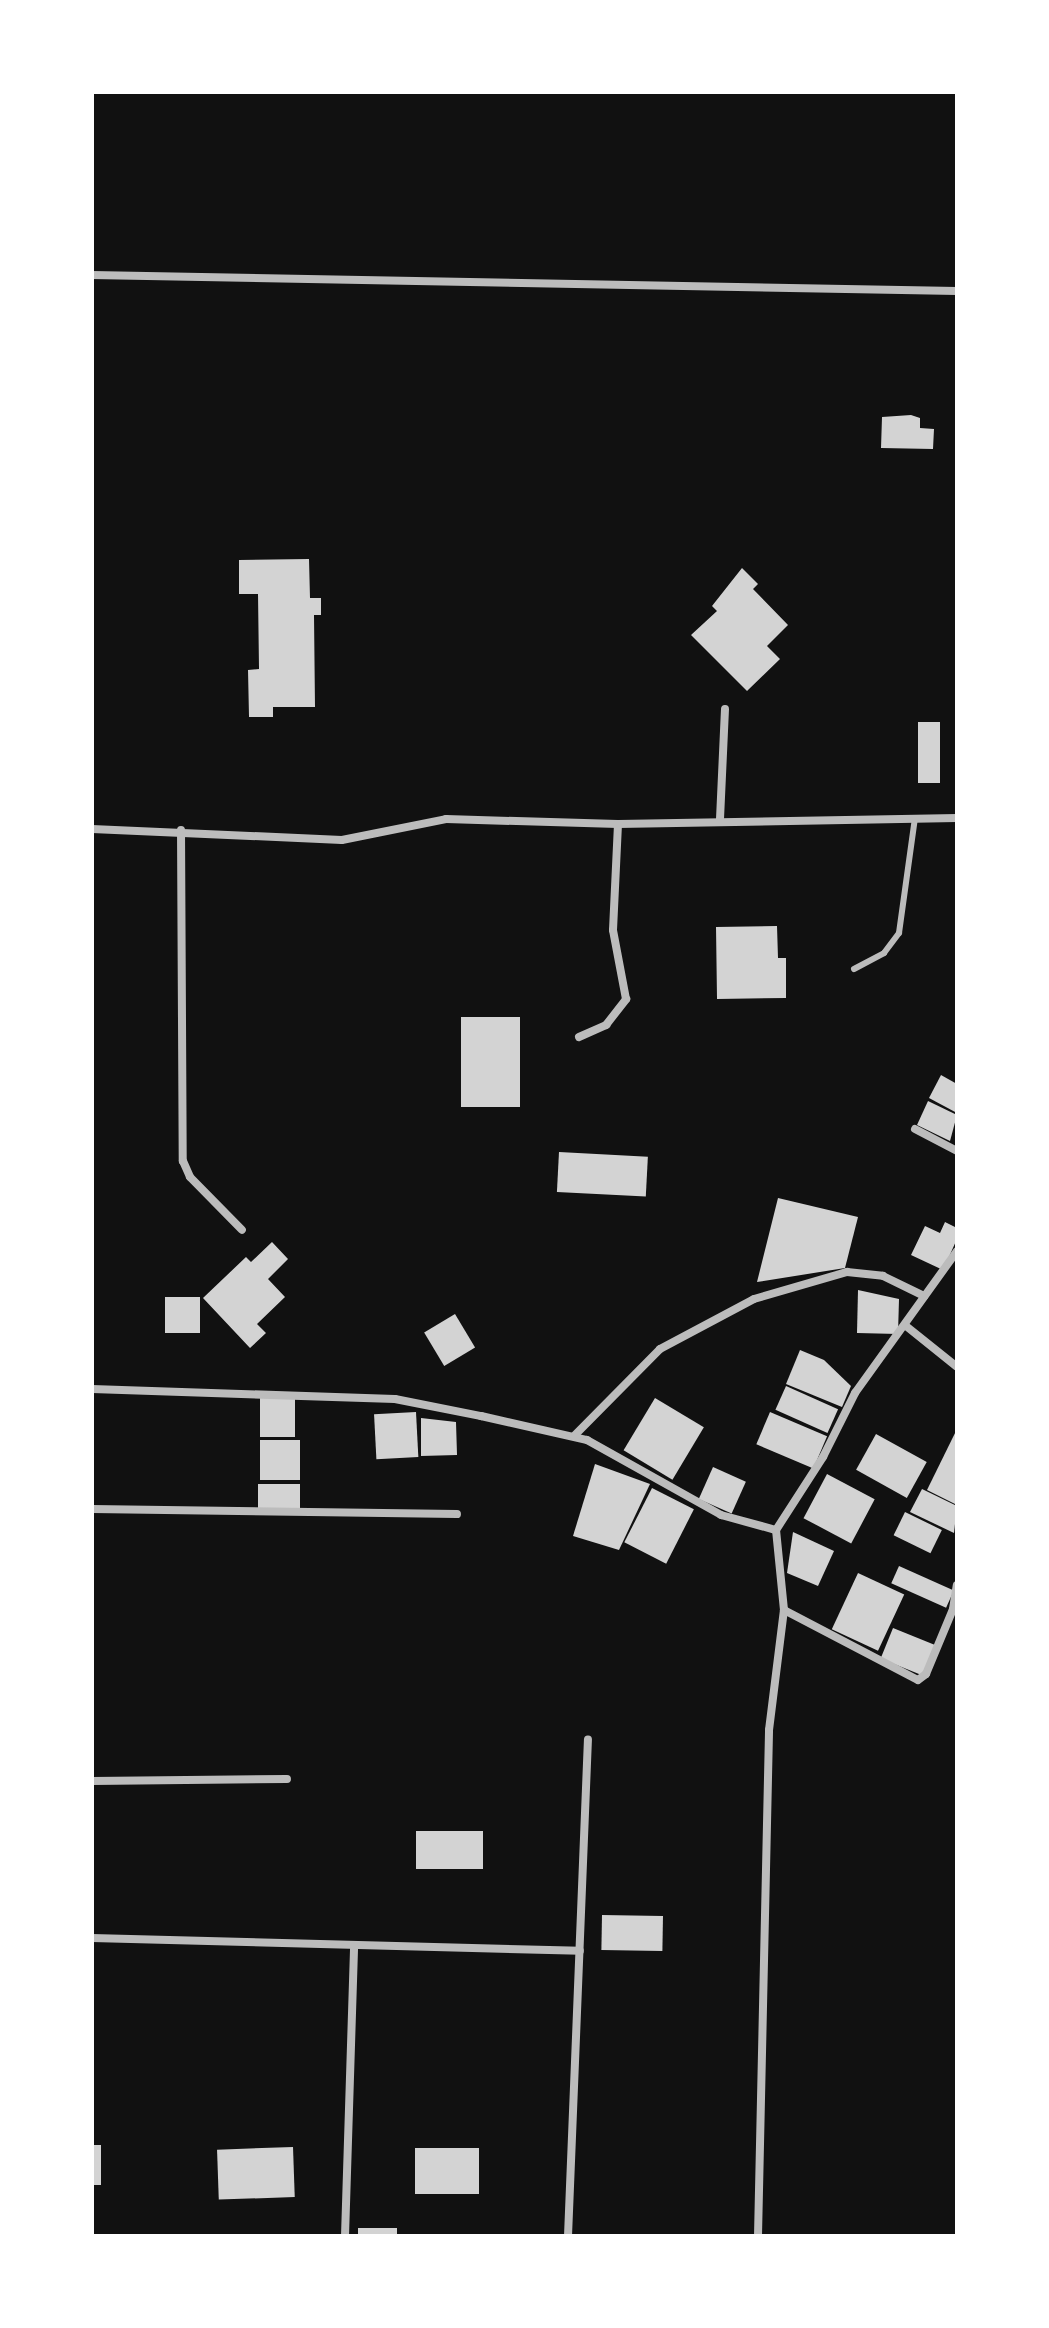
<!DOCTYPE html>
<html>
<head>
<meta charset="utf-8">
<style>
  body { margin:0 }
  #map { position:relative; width:1049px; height:2328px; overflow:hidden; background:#111; font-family:Lato,sans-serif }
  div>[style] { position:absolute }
  .building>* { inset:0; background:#d3d3d3; transform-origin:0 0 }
  .service>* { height:6px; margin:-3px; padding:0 3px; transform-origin:3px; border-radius:3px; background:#bcbcbc }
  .minor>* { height:8px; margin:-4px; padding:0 4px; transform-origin:4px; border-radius:4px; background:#bcbcbc }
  span { translate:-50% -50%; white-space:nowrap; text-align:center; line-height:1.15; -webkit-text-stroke:6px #fff; paint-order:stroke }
  .frame { position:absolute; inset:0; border:94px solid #fff; pointer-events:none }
</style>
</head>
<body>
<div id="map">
  <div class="building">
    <i style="clip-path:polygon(911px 415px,920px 418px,920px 428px,934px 429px,933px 449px,881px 448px,882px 417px)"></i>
    <i style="clip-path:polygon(309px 559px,310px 598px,321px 598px,321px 615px,314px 615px,315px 707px,273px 707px,273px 717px,249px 717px,248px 670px,259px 669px,258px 594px,239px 594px,239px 560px)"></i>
    <i style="clip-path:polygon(742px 568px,758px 584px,753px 589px,788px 625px,767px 646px,780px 659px,747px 691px,691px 635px,717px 611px,712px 606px)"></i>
    <i style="left:918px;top:722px;width:22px;height:61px"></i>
    <i style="clip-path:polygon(777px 926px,778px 958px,786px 958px,786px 998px,717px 999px,716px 927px)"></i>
    <i style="left:461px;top:1017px;width:59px;height:90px"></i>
    <i style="clip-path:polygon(941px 1075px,957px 1084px,957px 1113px,929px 1098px)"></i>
    <i style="clip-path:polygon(928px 1101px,957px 1115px,950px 1141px,917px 1125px)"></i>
    <i style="left:559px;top:1152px;width:89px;height:40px;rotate:3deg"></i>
    <i style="clip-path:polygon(778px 1198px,858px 1217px,845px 1268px,757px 1282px)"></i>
    <i style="clip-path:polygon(945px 1222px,957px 1228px,957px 1239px,943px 1270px,911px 1255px,925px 1226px,940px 1233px)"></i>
    <i style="clip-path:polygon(272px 1242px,288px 1259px,268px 1279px,285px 1297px,257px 1324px,266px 1333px,250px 1348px,203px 1298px,246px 1257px,251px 1262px)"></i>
    <i style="clip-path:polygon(858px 1290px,899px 1299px,898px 1334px,857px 1333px)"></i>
    <i style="left:165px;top:1297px;width:35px;height:36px"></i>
    <i style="left:455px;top:1314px;width:39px;height:36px;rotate:59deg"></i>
    <i style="clip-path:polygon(800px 1350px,824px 1360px,851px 1386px,842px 1407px,786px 1384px)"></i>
    <i style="left:786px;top:1386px;width:57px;height:26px;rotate:24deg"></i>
    <i style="left:260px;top:1398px;width:35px;height:39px"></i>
    <i style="left:655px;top:1398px;width:57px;height:61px;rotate:31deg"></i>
    <i style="left:416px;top:1412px;width:45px;height:42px;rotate:87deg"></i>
    <i style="left:770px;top:1412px;width:62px;height:35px;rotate:23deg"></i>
    <i style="clip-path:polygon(421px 1418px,456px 1422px,457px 1455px,421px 1456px)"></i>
    <i style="clip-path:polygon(957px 1429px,957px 1505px,927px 1490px)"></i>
    <i style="left:876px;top:1434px;width:58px;height:41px;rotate:29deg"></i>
    <i style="left:260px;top:1440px;width:40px;height:40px"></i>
    <i style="clip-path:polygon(595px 1464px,650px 1484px,619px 1550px,573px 1536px)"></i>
    <i style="left:713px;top:1467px;width:36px;height:35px;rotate:24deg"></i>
    <i style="left:827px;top:1474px;width:54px;height:50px;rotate:28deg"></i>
    <i style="left:258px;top:1484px;width:42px;height:24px"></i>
    <i style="left:652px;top:1488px;width:47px;height:61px;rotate:27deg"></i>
    <i style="clip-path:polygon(922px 1489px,957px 1506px,954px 1533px,910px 1512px)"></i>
    <i style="left:905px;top:1512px;width:41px;height:26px;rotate:26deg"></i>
    <i style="clip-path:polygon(793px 1532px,834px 1551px,818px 1586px,787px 1573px)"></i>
    <i style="left:899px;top:1566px;width:60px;height:19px;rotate:24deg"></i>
    <i style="left:858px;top:1573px;width:51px;height:62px;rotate:25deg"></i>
    <i style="left:893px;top:1628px;width:46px;height:33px;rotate:22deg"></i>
    <i style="left:416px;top:1831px;width:67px;height:38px"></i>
    <i style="left:602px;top:1915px;width:61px;height:35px;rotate:1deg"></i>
    <i style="left:92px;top:2145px;width:9px;height:40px"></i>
    <i style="left:293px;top:2147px;width:50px;height:76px;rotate:88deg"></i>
    <i style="left:479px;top:2148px;width:46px;height:64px;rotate:90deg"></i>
    <i style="left:358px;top:2228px;width:39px;height:8px"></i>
  </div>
  <div class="service">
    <i style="left:854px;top:969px;width:34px;rotate:-28deg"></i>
    <i style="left:884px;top:953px;width:25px;rotate:-53deg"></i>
    <i style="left:899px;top:933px;width:116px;rotate:-82.1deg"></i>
  </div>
  <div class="minor">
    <i style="left:92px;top:275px;width:865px;rotate:1.06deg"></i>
    <i style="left:720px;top:819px;width:110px;rotate:-87.4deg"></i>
    <i style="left:92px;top:829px;width:250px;rotate:2.5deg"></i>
    <i style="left:342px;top:840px;width:106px;rotate:-11.4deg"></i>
    <i style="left:446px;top:819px;width:172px;rotate:1.7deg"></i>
    <i style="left:618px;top:824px;width:339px;rotate:-1deg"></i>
    <i style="left:181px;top:830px;width:331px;rotate:89.7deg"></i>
    <i style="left:183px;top:1161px;width:17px;rotate:66deg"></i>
    <i style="left:190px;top:1177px;width:74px;rotate:45.5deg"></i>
    <i style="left:579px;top:1037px;width:30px;rotate:-24deg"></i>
    <i style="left:606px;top:1025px;width:33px;rotate:-52deg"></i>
    <i style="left:626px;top:999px;width:70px;rotate:-100.7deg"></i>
    <i style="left:613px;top:930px;width:106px;rotate:-87.3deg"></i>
    <i style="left:915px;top:1129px;width:47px;rotate:27.6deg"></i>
    <i style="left:906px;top:1326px;width:65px;rotate:38.8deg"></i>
    <i style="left:92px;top:1389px;width:303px;rotate:1.9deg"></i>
    <i style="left:395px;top:1399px;width:88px;rotate:11.2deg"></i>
    <i style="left:481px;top:1416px;width:109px;rotate:12.8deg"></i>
    <i style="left:587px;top:1440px;width:154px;rotate:29.2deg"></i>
    <i style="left:721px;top:1515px;width:57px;rotate:15.3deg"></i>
    <i style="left:574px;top:1436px;width:122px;rotate:-45.3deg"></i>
    <i style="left:660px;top:1349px;width:106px;rotate:-28deg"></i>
    <i style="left:754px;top:1299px;width:97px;rotate:-16.2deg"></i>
    <i style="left:847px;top:1272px;width:36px;rotate:6deg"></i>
    <i style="left:883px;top:1276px;width:46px;rotate:26deg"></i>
    <i style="left:92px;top:1509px;width:365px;rotate:0.8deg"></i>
    <i style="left:784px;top:1610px;width:151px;rotate:27.6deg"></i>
    <i style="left:918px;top:1680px;width:10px;rotate:-37deg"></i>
    <i style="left:926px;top:1674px;width:70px;rotate:-67.4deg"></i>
    <i style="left:953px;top:1609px;width:24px;rotate:-81deg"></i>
    <i style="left:92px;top:1781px;width:195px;rotate:-0.6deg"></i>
    <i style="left:92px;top:1938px;width:488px;rotate:1.5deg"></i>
    <i style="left:345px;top:2236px;width:291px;rotate:-88.2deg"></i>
    <i style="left:568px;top:2236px;width:497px;rotate:-87.7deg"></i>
    <i style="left:758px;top:2236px;width:506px;rotate:-88.75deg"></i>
    <i style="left:769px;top:1730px;width:121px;rotate:-82.9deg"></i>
    <i style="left:784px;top:1610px;width:80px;rotate:-95.7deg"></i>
    <i style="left:776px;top:1530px;width:87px;rotate:-57.2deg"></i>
    <i style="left:823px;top:1457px;width:72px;rotate:-63.4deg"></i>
    <i style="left:855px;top:1393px;width:175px;rotate:-54.3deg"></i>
  </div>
  <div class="frame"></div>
</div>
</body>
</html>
